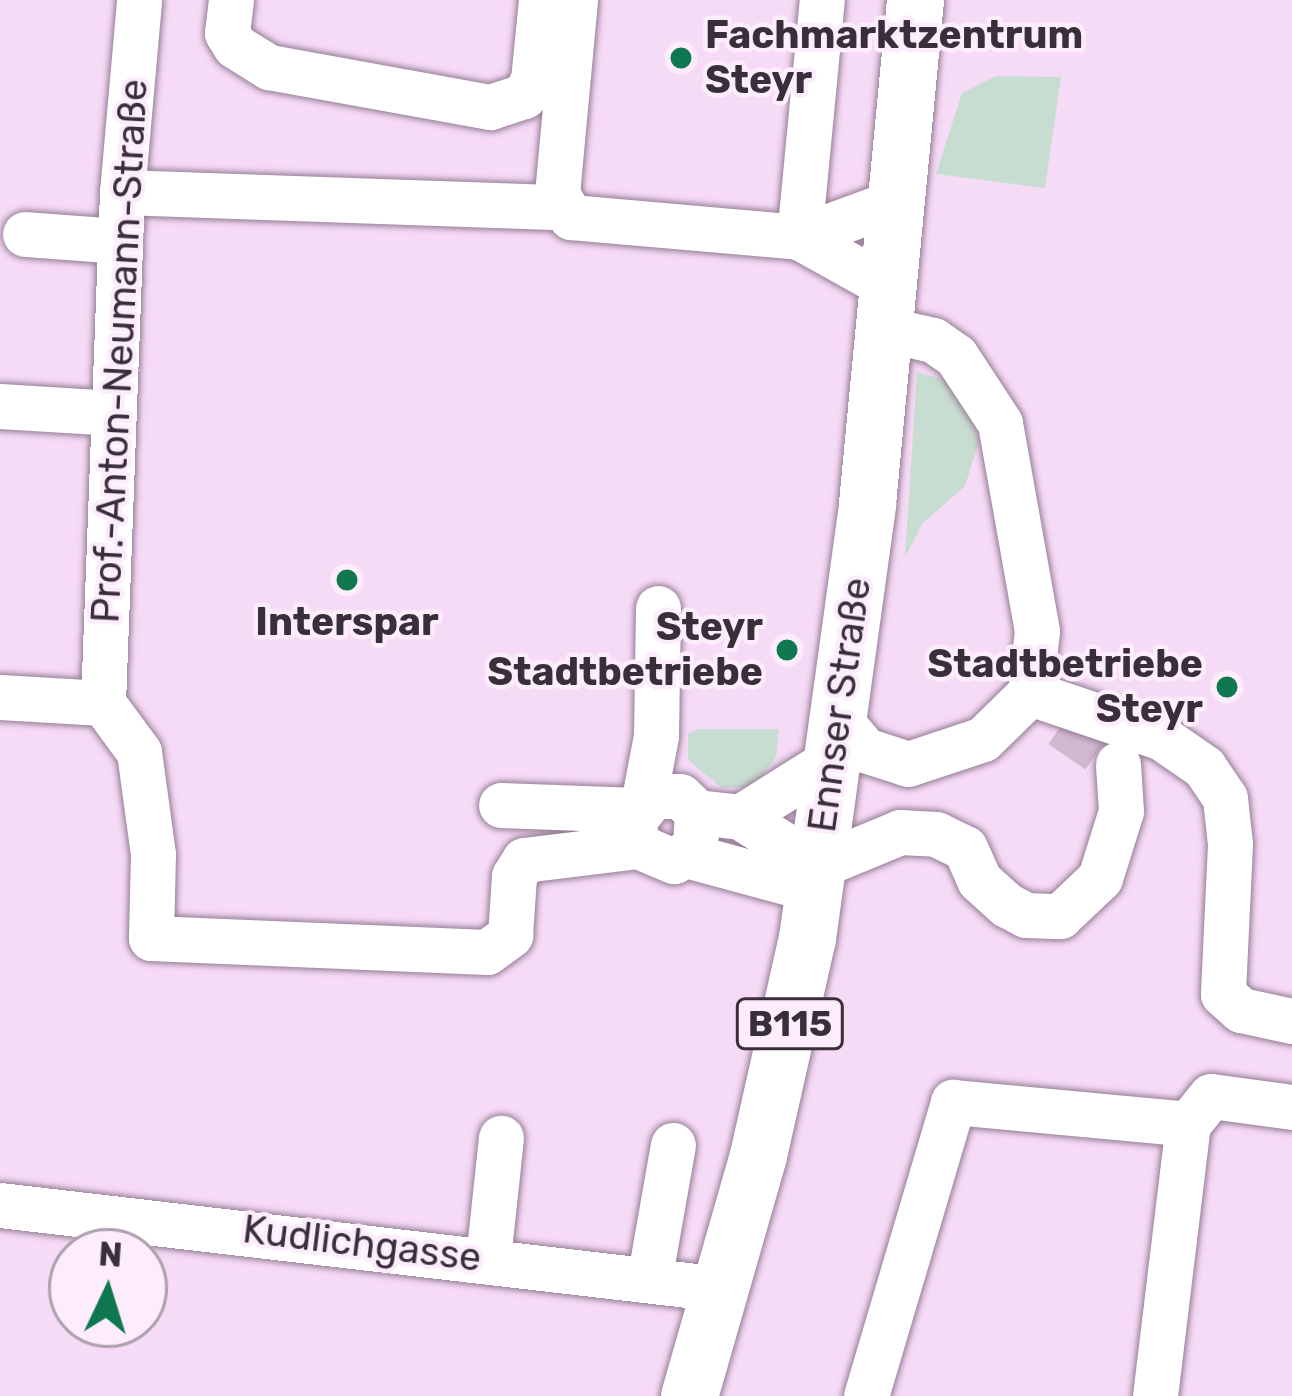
<!DOCTYPE html>
<html>
<head>
<meta charset="utf-8">
<style>
  body { margin:0 }
  #map { position:relative; width:1292px; height:1396px; overflow:hidden; background:#f6dbf6; font-family:Rubik,sans-serif }
  div>[style] { position:absolute }
  .green>* { inset:0; background:#c8ddd2 }
  .minor-tunnel>* { height:45px; margin-top:-22.5px; transform-origin:0; background:repeating-linear-gradient(90deg,#d0b9d0 0 45px,transparent 0 67px) }
  .roads { filter:drop-shadow(0 0 3px #967d96) drop-shadow(0 0 3px #967d96) }
  .minor>* { height:45px; margin:-22.5px; padding:0 22.5px; transform-origin:22.5px; border-radius:22.5px; background:#fff }
  .major>* { height:57px; margin:-28.5px; padding:0 28.5px; transform-origin:28.5px; border-radius:28.5px; background:#fff }
  .dots>* { width:33px; height:33px; translate:-50% -50%; box-sizing:border-box; border:6px solid #fcecfc; border-radius:50% }
  span { translate:-50% -50%; white-space:nowrap; text-align:center; line-height:1.15; -webkit-text-stroke:9px #fcecfc; paint-order:stroke }
  .shield-label span { padding:3px 9px; background:#fcecfc; border:3px solid; border-radius:9px; -webkit-text-stroke-width:0 }
  .shield-label { font-size:36px; color:#392f3a; font-weight:700 }
  .poi-label { font-size:39px; color:#392f3a; font-weight:700 }
  .left { translate:0 -50%; text-align:left }
  .right { translate:-100% -50%; text-align:right }
  .street-label { font-size:39px; color:#392f3a }
  .north { position:absolute; left:48px; top:1228px; width:120px; height:120px; box-sizing:border-box; background:#fcecfc; border:3px solid #aea0ae; border-radius:50%; rotate:4deg; font-size:33px; font-weight:700; line-height:48px; text-align:center; color:#392f3a }
  .north::after { content:''; display:block; margin:auto; width:42px; height:54px; background:#0f7851; clip-path:polygon(50% 0,100% 100%,50% 72%,0 100%) }
</style>
</head>
<body>
<div id="map">
  <div class="green">
    <i style="clip-path:polygon(996px 76px,1061px 77px,1045px 188px,936px 174px,962px 93px)"></i>
    <i style="clip-path:polygon(917px 372px,945px 380px,966px 397px,979px 441px,965px 486px,923px 523px,905px 557px)"></i>
    <i style="clip-path:polygon(699px 729px,779px 729px,776px 757px,754px 787px,722px 788px,688px 760px,688px 734px)"></i>
  </div>
  <div class="minor-tunnel">
    <i style="left:1061px;top:725px;width:69px;rotate:34.4deg"></i>
  </div>
  <div class="roads">
    <div class="minor">
      <i style="left:231px;top:0;width:33px;rotate:97deg"></i>
      <i style="left:227px;top:33px;width:15px;rotate:58deg"></i>
      <i style="left:235px;top:46px;width:40px;rotate:32deg"></i>
      <i style="left:269px;top:67px;width:225px;rotate:10.3deg"></i>
      <i style="left:490px;top:107px;width:36px;rotate:-18deg"></i>
      <i style="left:524px;top:96px;width:18px;rotate:-61deg"></i>
      <i style="left:533px;top:80px;width:80px;rotate:-84.3deg"></i>
      <i style="left:575px;top:0;width:195px;rotate:95.3deg"></i>
      <i style="left:557px;top:194px;width:27px;rotate:59deg"></i>
      <i style="left:571px;top:217px;width:229px;rotate:5deg"></i>
      <i style="left:799px;top:237px;width:104px;rotate:-20.2deg"></i>
      <i style="left:122px;top:192px;width:437px;rotate:2deg"></i>
      <i style="left:25px;top:234px;width:95px;rotate:4.2deg"></i>
      <i style="left:799px;top:237px;width:238px;rotate:-84.5deg"></i>
      <i style="left:799px;top:237px;width:103px;rotate:29.1deg"></i>
      <i style="left:0;top:406px;width:114px;rotate:3.5deg"></i>
      <i style="left:1030px;top:693px;width:139px;rotate:18.8deg"></i>
      <i style="left:1162px;top:738px;width:51px;rotate:34.6deg"></i>
      <i style="left:1204px;top:767px;width:37px;rotate:56deg"></i>
      <i style="left:1225px;top:798px;width:46px;rotate:83.8deg"></i>
      <i style="left:1230px;top:844px;width:150px;rotate:92.7deg"></i>
      <i style="left:1223px;top:994px;width:24px;rotate:42deg"></i>
      <i style="left:1241px;top:1010px;width:52px;rotate:12.2deg"></i>
      <i style="left:0;top:697px;width:103px;rotate:3.3deg"></i>
      <i style="left:103px;top:703px;width:61px;rotate:53.7deg"></i>
      <i style="left:139px;top:752px;width:103px;rotate:82.2deg"></i>
      <i style="left:153px;top:854px;width:84px;rotate:91.4deg"></i>
      <i style="left:151px;top:938px;width:336px;rotate:2.4deg"></i>
      <i style="left:487px;top:952px;width:29px;rotate:-36deg"></i>
      <i style="left:510px;top:935px;width:59px;rotate:-86.1deg"></i>
      <i style="left:514px;top:876px;width:19px;rotate:-58deg"></i>
      <i style="left:524px;top:860px;width:115px;rotate:-7deg"></i>
      <i style="left:638px;top:846px;width:39px;rotate:23deg"></i>
      <i style="left:674px;top:861px;width:25px;rotate:-34deg"></i>
      <i style="left:695px;top:847px;width:35px;rotate:-87deg"></i>
      <i style="left:697px;top:812px;width:23px;rotate:-137deg"></i>
      <i style="left:680px;top:796px;width:27px;rotate:180deg"></i>
      <i style="left:653px;top:796px;width:33px;rotate:128deg"></i>
      <i style="left:633px;top:822px;width:25px;rotate:78deg"></i>
      <i style="left:103px;top:703px;width:511px;rotate:-87.87deg"></i>
      <i style="left:122px;top:192px;width:193px;rotate:-84.9deg"></i>
      <i style="left:838px;top:718px;width:42px;rotate:49.8deg"></i>
      <i style="left:865px;top:750px;width:45px;rotate:18deg"></i>
      <i style="left:908px;top:764px;width:79px;rotate:-18.4deg"></i>
      <i style="left:983px;top:739px;width:66px;rotate:-44.4deg"></i>
      <i style="left:1030px;top:693px;width:62px;rotate:-83.6deg"></i>
      <i style="left:1037px;top:631px;width:211px;rotate:-100.1deg"></i>
      <i style="left:1000px;top:423px;width:80px;rotate:-123.3deg"></i>
      <i style="left:956px;top:356px;width:28px;rotate:-145deg"></i>
      <i style="left:933px;top:340px;width:49px;rotate:-167.1deg"></i>
      <i style="left:643px;top:804px;width:69px;rotate:-79.2deg"></i>
      <i style="left:656px;top:736px;width:128px;rotate:-89.1deg"></i>
      <i style="left:501px;top:805px;width:136px;rotate:2.1deg"></i>
      <i style="left:697px;top:812px;width:43px;rotate:6.6deg"></i>
      <i style="left:740px;top:817px;width:92px;rotate:32.1deg"></i>
      <i style="left:818px;top:866px;width:89px;rotate:-22.5deg"></i>
      <i style="left:900px;top:832px;width:36px;rotate:3deg"></i>
      <i style="left:936px;top:834px;width:32px;rotate:26deg"></i>
      <i style="left:965px;top:848px;width:35px;rotate:66deg"></i>
      <i style="left:979px;top:880px;width:38px;rotate:42deg"></i>
      <i style="left:1007px;top:905px;width:21px;rotate:28deg"></i>
      <i style="left:1026px;top:915px;width:34px;rotate:2deg"></i>
      <i style="left:1060px;top:916px;width:55px;rotate:-43.5deg"></i>
      <i style="left:1100px;top:878px;width:70px;rotate:-72.6deg"></i>
      <i style="left:1121px;top:811px;width:47px;rotate:-93.7deg"></i>
      <i style="left:740px;top:817px;width:109px;rotate:-32.2deg"></i>
      <i style="left:686px;top:855px;width:134px;rotate:15.2deg"></i>
      <i style="left:1188px;top:1124px;width:36px;rotate:-51deg"></i>
      <i style="left:1211px;top:1096px;width:82px;rotate:7.7deg"></i>
      <i style="left:0;top:1205px;width:727px;rotate:6.64deg"></i>
      <i style="left:488px;top:1259px;width:122px;rotate:-83.9deg"></i>
      <i style="left:650px;top:1275px;width:132px;rotate:-80deg"></i>
      <i style="left:866px;top:1396px;width:307px;rotate:-73.5deg"></i>
      <i style="left:953px;top:1102px;width:236px;rotate:5.3deg"></i>
      <i style="left:1155px;top:1396px;width:274px;rotate:-83.1deg"></i>
    </div>
    <div class="major">
      <i style="left:689px;top:1396px;width:251px;rotate:-74deg"></i>
      <i style="left:758px;top:1155px;width:222px;rotate:-77.3deg"></i>
      <i style="left:807px;top:938px;width:439px;rotate:-82.1deg"></i>
      <i style="left:867px;top:503px;width:505px;rotate:-84.55deg"></i>
    </div>
  </div>
  <div class="dots">
    <i style="left:681px;top:58px;background:#0f7851"></i>
    <i style="left:347px;top:580px;background:#0f7851"></i>
    <i style="left:787px;top:650px;background:#0f7851"></i>
    <i style="left:1227px;top:687px;background:#0f7851"></i>
  </div>
  <div class="shield-label">
    <span style="left:790px;top:1024px">B115</span>
  </div>
  <div class="poi-label">
    <span class="left" style="left:705px;top:58px">Fachmarktzentrum<br>Steyr</span>
    <span style="left:347px;top:622px">Interspar</span>
    <span class="right" style="left:763px;top:650px">Steyr<br>Stadtbetriebe</span>
    <span class="right" style="left:1203px;top:687px">Stadtbetriebe<br>Steyr</span>
  </div>
  <div class="street-label">
    <span style="left:120px;top:351px;rotate:-87deg">Prof.-Anton-Neumann-Straße</span>
    <span style="left:840px;top:705px;rotate:-82deg">Ennser Straße</span>
    <span style="left:362px;top:1244px;rotate:7deg">Kudlichgasse</span>
  </div>
  <div class="north">N</div>
</div>
</body>
</html>
